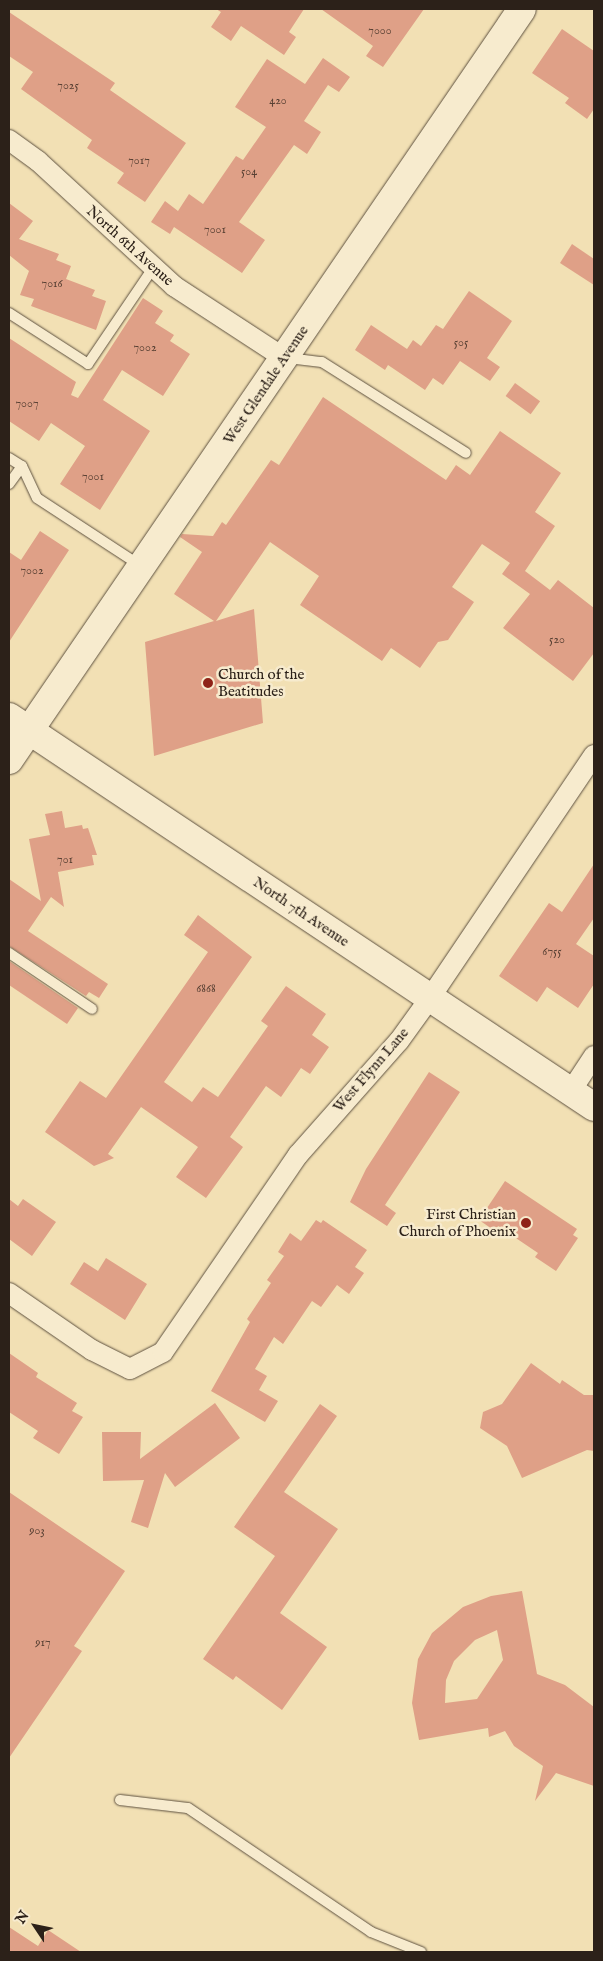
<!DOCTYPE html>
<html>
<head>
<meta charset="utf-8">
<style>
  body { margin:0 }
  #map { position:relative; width:603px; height:1961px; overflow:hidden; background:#f2e0b4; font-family:"IM FELL English",serif }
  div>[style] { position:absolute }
  .building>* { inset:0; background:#dfa087; transform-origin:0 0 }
  .roads { filter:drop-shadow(0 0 1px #5e5140) drop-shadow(0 0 1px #5e5140) }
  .lane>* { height:10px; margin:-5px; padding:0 5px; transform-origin:5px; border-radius:5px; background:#f7ebce }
  .street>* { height:20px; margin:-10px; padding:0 10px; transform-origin:10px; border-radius:10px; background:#f7ebce }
  .secondary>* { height:28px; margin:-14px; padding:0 14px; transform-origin:14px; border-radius:14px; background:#f7ebce }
  .dots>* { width:14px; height:14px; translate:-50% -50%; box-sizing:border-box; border:2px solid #f7ebce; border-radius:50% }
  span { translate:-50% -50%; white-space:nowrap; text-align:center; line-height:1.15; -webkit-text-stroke:5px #f7ebce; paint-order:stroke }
  .number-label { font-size:12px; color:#594134 }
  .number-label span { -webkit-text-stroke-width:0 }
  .street-label { font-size:15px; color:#2c2119 }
  .poi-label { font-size:15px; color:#2c2119 }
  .left { translate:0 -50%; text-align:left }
  .right { translate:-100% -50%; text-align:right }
  .frame { position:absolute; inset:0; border:10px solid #2c2119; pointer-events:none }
  .north { position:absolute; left:10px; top:1901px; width:50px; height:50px; -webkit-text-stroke:4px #f7ebce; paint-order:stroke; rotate:304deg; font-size:14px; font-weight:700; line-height:20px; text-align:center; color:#2c2119 }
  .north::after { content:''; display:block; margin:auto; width:18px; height:22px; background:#2c2119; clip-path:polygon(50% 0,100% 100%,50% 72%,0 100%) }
</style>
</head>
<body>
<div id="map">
  <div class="building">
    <i style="clip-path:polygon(216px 9px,304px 9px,289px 32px,296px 37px,284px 55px,241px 26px,231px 41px,211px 27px,221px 12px)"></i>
    <i style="clip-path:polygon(321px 9px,424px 9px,383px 67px,366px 56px,373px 46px)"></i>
    <i style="clip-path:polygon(9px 12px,115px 83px,110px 90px,186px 143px,145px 202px,117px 183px,124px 173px,87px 148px,92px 140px,21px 89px,33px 72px,9px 56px)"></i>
    <i style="clip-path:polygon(562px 29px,594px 51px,594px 109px,587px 119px,565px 103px,569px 98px,532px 73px)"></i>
    <i style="clip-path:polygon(323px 58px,350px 77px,339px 92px,328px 85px,304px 121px,321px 132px,307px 154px,294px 145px,239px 222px,265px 240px,242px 273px,174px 227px,170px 234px,151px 222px,165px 201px,178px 211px,189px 194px,203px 204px,236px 156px,243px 160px,266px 127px,235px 107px,267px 59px,305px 84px)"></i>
    <i style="clip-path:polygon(9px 203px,33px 221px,19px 239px,59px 254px,56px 260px,71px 266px,66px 279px,95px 290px,92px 296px,106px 301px,96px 330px,31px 306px,34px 299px,20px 295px,29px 271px,9px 255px)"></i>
    <i style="clip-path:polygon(572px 244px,594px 259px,594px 285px,560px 263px)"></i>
    <i style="clip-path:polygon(469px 291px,512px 321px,487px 358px,500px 367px,490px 381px,460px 361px,443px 385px,433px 378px,425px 390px,388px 365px,385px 370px,355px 350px,371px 325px,407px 349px,413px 340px,421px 346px,436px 325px,443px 329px)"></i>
    <i style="clip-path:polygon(143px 298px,163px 311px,155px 323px,174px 335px,170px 341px,190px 354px,163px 396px,122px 370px,103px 400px,150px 431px,100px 510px,60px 484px,85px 446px,51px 423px,39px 441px,9px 421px,9px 338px,76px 382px,71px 395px,78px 398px)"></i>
    <i style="left:515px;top:383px;width:31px;height:16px;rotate:36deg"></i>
    <i style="clip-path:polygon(323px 397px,446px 480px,456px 465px,470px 475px,500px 431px,561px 473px,535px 512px,555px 526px,525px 571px,550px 590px,558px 580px,594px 608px,594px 653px,573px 681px,503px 628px,530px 594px,502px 574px,510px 563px,482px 544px,452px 587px,474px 602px,448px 640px,438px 642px,420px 668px,391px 648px,382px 661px,300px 605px,319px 576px,270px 542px,216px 621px,254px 609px,263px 723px,154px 756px,145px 642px,214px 621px,174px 594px,202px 552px,180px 537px,182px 534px,213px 536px,222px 522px,226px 525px,271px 460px,279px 465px)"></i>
    <i style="clip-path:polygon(40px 531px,69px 550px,9px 642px,9px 552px,21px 560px)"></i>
    <i style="clip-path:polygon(62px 811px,65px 828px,82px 825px,83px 829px,88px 828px,97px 855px,92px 855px,94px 865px,58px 872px,64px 907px,51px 897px,28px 931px,108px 984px,99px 998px,89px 992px,86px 996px,9px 946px,9px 879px,41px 901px,29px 839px,50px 835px,45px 814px)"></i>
    <i style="clip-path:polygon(594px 864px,594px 918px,576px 944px,594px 956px,594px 984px,578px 1008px,547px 987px,537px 1002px,499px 976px,549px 903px,562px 912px)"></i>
    <i style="clip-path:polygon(198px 915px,252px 957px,164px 1082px,192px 1102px,203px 1087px,218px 1097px,268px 1026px,261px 1021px,286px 986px,326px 1014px,312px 1035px,329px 1047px,310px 1074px,301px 1068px,281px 1097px,266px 1086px,230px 1137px,243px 1147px,206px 1198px,176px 1177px,198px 1147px,141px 1107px,108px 1154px,114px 1158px,94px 1166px,45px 1132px,80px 1081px,106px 1098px,208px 952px,184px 935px)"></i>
    <i style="clip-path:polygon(9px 961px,78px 1008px,67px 1024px,9px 985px)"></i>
    <i style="clip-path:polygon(429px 1072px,460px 1092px,385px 1205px,396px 1213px,387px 1226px,350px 1202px,366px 1169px)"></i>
    <i style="clip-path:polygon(505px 1181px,577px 1229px,573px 1235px,578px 1238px,556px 1271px,535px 1257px,538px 1253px,498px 1226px,495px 1231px,479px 1220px)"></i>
    <i style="clip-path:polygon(9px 1199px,18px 1206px,23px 1199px,56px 1222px,32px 1256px,9px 1239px)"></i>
    <i style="clip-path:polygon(316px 1220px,321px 1223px,323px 1220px,367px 1250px,355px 1267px,364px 1273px,349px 1294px,337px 1285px,321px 1307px,312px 1301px,283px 1344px,274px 1337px,255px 1369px,267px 1376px,259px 1390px,278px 1401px,265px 1422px,211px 1391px,250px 1322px,247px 1319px,271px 1283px,267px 1280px,284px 1256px,278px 1252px,290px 1233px,301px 1241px)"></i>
    <i style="clip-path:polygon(106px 1258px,147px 1284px,125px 1320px,70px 1284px,84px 1262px,98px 1271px)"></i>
    <i style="clip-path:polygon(9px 1353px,38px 1373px,36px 1377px,77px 1403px,72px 1411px,83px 1417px,59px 1454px,33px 1438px,38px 1431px,9px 1412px)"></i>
    <i style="clip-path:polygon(531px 1363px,560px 1384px,562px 1380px,584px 1395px,594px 1395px,594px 1451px,587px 1450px,522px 1478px,507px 1446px,480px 1428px,483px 1412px,502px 1404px)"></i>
    <i style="clip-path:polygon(215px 1403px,240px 1438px,175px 1487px,165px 1473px,148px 1528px,131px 1522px,144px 1480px,103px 1481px,102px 1432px,141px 1432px,140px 1459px)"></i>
    <i style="clip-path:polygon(320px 1404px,337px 1416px,284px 1492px,338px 1529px,280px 1613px,327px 1647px,282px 1710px,236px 1676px,233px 1680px,203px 1659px,275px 1556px,234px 1527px)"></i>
    <i style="clip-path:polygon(9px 1492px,125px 1571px,74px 1646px,82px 1651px,9px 1758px)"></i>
    <i style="clip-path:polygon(evenodd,522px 1591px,537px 1674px,565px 1685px,594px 1707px,594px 1786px,556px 1773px,535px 1801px,543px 1766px,514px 1746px,505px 1731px,489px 1737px,488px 1728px,419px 1740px,412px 1703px,418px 1659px,432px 1633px,463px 1607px,491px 1596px,522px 1591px,497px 1630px,503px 1660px,477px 1699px,445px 1703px,446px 1680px,454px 1661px,475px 1640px,497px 1630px)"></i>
    <i style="clip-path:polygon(9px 1927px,38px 1946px,48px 1930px,81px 1952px,9px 1952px)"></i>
  </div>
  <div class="roads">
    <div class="lane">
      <i style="left:9px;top:313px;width:94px;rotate:32.8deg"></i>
      <i style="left:88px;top:364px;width:116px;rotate:-55.9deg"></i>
      <i style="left:288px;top:358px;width:34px;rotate:7deg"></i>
      <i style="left:322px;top:362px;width:170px;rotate:32.3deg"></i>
      <i style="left:9px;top:458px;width:15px;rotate:32deg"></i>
      <i style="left:22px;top:466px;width:35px;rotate:65deg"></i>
      <i style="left:37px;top:498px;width:124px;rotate:33.2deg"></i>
      <i style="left:9px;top:484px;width:22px;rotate:-54deg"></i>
      <i style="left:9px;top:953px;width:100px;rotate:34deg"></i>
      <i style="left:120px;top:1800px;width:68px;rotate:6.7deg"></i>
      <i style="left:188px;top:1808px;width:221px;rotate:34.1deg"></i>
      <i style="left:371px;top:1932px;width:54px;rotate:21.8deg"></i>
    </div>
    <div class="street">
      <i style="left:9px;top:140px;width:36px;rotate:36deg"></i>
      <i style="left:38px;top:161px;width:185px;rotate:42.6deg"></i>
      <i style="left:174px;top:286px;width:131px;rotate:33.2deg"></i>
      <i style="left:571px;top:1091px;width:42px;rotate:-56.7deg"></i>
      <i style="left:9px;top:1293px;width:101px;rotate:34.5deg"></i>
      <i style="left:92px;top:1350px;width:42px;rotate:26.6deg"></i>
      <i style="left:130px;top:1369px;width:37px;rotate:-27deg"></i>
      <i style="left:163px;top:1352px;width:239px;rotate:-55.6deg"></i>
      <i style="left:298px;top:1155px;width:152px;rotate:-48.5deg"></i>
      <i style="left:399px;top:1041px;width:53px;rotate:-54.2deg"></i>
      <i style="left:430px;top:998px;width:293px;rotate:-56deg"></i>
    </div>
    <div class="secondary">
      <i style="left:9px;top:717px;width:703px;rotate:33.69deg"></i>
      <i style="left:9px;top:760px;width:909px;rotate:-55.66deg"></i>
    </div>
  </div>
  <div class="dots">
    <i style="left:208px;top:683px;background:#8f2418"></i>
    <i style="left:526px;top:1223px;background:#8f2418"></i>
  </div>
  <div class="number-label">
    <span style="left:380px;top:31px">7000</span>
    <span style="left:68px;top:86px">7025</span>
    <span style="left:278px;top:101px">420</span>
    <span style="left:139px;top:161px">7017</span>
    <span style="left:249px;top:172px">504</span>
    <span style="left:215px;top:230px">7001</span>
    <span style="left:52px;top:284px">7016</span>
    <span style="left:461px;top:343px">505</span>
    <span style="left:145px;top:348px">7002</span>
    <span style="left:27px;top:404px">7007</span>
    <span style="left:93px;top:477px">7001</span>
    <span style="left:32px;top:571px">7002</span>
    <span style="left:557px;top:640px">520</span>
    <span style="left:65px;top:860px">701</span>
    <span style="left:552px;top:952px">6755</span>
    <span style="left:206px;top:989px">6868</span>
    <span style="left:37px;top:1531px">903</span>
    <span style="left:43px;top:1643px">917</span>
  </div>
  <div class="street-label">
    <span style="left:130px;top:246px;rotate:42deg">North 6th Avenue</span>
    <span style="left:266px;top:385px;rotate:-56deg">West Glendale Avenue</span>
    <span style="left:301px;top:912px;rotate:34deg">North 7th Avenue</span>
    <span style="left:371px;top:1070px;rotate:-49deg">West Flynn Lane</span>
  </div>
  <div class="poi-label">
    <span class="left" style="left:218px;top:683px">Church of the<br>Beatitudes</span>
    <span class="right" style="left:516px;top:1223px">First Christian<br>Church of Phoenix</span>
  </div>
  <div class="frame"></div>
  <div class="north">N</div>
</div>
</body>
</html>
